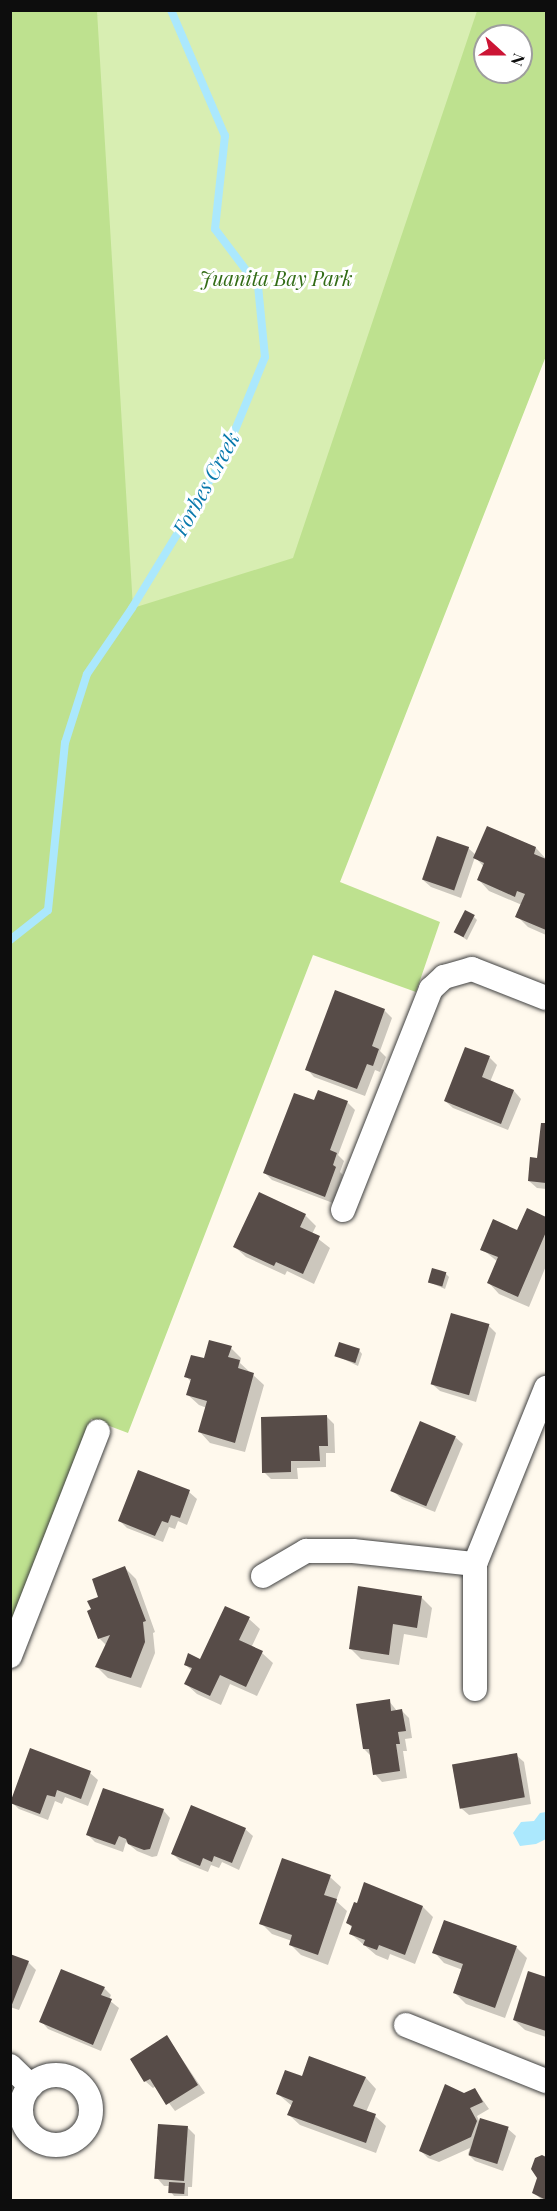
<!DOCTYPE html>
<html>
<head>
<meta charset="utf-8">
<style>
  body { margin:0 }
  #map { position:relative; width:557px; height:2211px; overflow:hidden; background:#fff9ed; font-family:"Playfair Display",serif }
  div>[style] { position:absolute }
  .green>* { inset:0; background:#d8eeb2 }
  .forest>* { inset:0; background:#bee18f }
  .water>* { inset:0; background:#abe8fd }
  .shadow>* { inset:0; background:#0003 }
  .stream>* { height:8px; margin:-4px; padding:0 4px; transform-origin:4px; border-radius:4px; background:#abe8fd }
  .building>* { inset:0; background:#574c48; transform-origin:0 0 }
  .roads { filter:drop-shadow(0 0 2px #404040) drop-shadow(0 0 2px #404040) }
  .street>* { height:24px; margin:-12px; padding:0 12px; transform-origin:12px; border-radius:12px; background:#fff }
  .street>.ring { margin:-12px; padding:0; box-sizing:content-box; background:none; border:24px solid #fff; border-radius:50% }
  span { translate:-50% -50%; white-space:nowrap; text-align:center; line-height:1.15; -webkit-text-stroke:6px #fff; paint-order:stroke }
  .park-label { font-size:20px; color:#326c16; font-style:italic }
  .water-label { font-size:21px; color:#0879ac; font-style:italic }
  .frame { position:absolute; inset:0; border:12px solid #0d0d0d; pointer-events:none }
  .north { position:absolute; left:473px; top:24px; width:60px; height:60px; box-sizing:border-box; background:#fff; border:2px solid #9e9e9e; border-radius:50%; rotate:111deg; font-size:16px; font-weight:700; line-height:24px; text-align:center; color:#0d0d0d }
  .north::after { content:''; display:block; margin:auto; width:21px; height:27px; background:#cc1535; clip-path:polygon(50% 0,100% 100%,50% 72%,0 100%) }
</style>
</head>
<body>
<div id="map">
  <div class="green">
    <i style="clip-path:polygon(evenodd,11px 11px,546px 11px,91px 1419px,11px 1628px,11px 11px,485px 36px,521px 36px,521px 72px,485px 72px,485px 36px)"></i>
  </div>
  <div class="forest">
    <i style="clip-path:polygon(evenodd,11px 11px,97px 11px,133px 608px,293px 558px,477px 11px,546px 11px,546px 356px,340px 882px,440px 922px,416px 992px,313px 955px,128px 1433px,91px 1419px,11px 1628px,11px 11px,485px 36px,521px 36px,521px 72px,485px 72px,485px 36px)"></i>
  </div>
  <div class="water">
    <i style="clip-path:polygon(546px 1812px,546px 1839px,536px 1844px,520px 1846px,513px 1833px,521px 1822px,534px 1821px,540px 1813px)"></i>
  </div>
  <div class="shadow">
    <i style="clip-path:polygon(468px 848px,476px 855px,536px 848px,546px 859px,546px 935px,528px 927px,517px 916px,522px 905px,489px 891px,479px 880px,484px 867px,475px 857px,461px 898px,431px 887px,423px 880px)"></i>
    <i style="clip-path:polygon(474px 917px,477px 920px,467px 940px,455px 932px)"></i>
    <i style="clip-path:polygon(384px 1010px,392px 1018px,380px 1051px,386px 1057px,380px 1072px,375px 1070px,365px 1096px,314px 1077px,307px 1069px)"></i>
    <i style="clip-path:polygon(489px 1057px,497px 1065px,490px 1082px,514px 1091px,521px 1099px,508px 1130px,453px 1108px,445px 1101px)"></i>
    <i style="clip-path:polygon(315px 1102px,347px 1102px,355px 1110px,338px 1155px,344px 1161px,340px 1172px,343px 1175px,333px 1203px,272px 1180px,265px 1173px)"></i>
    <i style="clip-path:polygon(542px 1124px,546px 1125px,546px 1189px,537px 1188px,529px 1181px,538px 1159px)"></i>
    <i style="clip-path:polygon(527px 1210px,546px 1219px,546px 1266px,529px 1307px,499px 1294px,489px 1283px,498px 1262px,482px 1249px,518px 1232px)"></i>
    <i style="clip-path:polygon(305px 1215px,316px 1226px,312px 1234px,330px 1248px,314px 1284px,287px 1271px,285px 1275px,246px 1257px,235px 1247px)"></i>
    <i style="clip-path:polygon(446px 1274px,449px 1277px,445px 1289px,429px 1282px)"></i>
    <i style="clip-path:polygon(488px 1325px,496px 1333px,476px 1402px,440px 1391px,432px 1384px)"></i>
    <i style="clip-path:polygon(231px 1348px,241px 1358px,240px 1363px,264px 1385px,245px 1452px,210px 1443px,200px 1432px,207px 1408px,199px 1405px,188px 1395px,191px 1382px,186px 1376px,205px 1360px)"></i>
    <i style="clip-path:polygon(359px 1350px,362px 1354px,358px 1366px,335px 1355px)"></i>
    <i style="clip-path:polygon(327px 1417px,334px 1424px,335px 1453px,326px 1453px,326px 1467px,297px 1468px,298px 1479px,271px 1479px,264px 1472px)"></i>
    <i style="clip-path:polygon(455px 1437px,463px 1444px,435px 1512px,402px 1499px,394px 1492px)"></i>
    <i style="clip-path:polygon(139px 1472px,189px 1492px,197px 1499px,187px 1525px,178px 1521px,175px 1529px,169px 1527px,163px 1542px,127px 1528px,120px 1521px)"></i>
    <i style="clip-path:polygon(125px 1568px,136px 1579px,155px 1632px,153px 1633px,155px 1653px,141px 1688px,108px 1678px,97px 1667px,107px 1646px,99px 1638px,93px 1610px)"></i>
    <i style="clip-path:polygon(421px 1597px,432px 1608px,427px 1638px,404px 1634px,399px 1665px,361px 1659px,350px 1648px)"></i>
    <i style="clip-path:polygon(249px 1619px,260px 1629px,251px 1648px,262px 1653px,273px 1663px,257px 1696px,230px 1684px,221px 1705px,197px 1694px,186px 1684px,192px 1671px,185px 1664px,201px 1661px)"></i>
    <i style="clip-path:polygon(389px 1701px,397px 1711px,402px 1711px,409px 1718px,412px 1738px,405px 1739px,407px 1751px,403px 1751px,407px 1778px,382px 1782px,375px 1774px,372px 1757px,364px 1749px)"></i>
    <i style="clip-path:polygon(516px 1755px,524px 1762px,531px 1804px,469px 1815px,461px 1808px)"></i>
    <i style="clip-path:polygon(90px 1773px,98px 1780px,88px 1806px,65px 1797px,62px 1804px,55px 1801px,48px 1820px,19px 1809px,11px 1802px)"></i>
    <i style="clip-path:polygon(163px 1810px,170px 1818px,157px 1856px,152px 1857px,137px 1851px,126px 1842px,123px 1852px,95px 1842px,88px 1835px)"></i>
    <i style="clip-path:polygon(245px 1829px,253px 1836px,239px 1870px,222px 1862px,219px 1868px,211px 1865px,208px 1872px,180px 1861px,172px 1853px)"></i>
    <i style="clip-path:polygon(283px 1860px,330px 1877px,341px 1887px,336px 1901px,347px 1911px,328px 1965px,301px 1955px,291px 1945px,292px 1941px,272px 1934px,261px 1923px)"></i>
    <i style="clip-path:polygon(423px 1907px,433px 1917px,415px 1964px,390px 1954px,388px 1960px,376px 1955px,351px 1934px,353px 1929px,348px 1923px)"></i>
    <i style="clip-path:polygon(445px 1921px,517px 1948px,527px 1958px,505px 2018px,466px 2004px,455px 1993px,463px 1970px,444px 1963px,434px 1952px)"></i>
    <i style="clip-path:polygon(28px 1962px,36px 1970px,19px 2010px,10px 2007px)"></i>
    <i style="clip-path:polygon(529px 1973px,546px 1979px,546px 2037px,525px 2030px,514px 2020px)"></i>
    <i style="clip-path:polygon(104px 1988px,111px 1995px,109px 2000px,119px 2008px,101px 2051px,48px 2029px,41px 2021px)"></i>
    <i style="clip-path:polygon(167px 2037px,205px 2093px,175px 2111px,156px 2086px,153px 2088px,145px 2081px)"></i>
    <i style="clip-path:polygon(310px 2058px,366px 2078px,376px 2089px,366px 2112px,375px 2116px,386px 2126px,376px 2153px,300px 2125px,289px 2115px,292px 2106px,278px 2094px,303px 2078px)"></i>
    <i style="clip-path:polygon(475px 2089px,489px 2109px,477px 2116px,479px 2121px,508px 2129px,516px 2136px,503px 2171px,475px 2161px,468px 2154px,470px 2148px,439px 2162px,428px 2158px,421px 2151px,464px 2095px)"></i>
    <i style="clip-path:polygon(187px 2127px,195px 2135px,192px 2187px,188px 2187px,188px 2196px,174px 2196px,171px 2192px,171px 2186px,164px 2186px,157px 2178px)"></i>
    <i style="clip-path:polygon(546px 2157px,546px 2200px,542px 2200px,533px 2192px,539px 2178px,536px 2159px)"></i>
  </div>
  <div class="stream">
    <i style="left:10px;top:940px;width:48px;rotate:-38.3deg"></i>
    <i style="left:48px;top:910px;width:168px;rotate:-84.2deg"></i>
    <i style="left:65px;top:743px;width:72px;rotate:-72.3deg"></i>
    <i style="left:87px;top:674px;width:80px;rotate:-55.7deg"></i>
    <i style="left:132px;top:608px;width:177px;rotate:-58.6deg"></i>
    <i style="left:224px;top:457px;width:108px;rotate:-67.7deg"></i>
    <i style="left:265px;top:357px;width:71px;rotate:-95.6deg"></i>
    <i style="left:258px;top:286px;width:71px;rotate:-127deg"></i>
    <i style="left:215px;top:229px;width:94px;rotate:-83.9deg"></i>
    <i style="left:225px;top:136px;width:137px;rotate:-113.2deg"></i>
  </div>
  <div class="building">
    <i style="clip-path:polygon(487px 826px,536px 847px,534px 854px,546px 859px,546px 930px,515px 917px,525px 894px,517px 891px,515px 897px,477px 880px,484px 863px,473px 858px)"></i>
    <i style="left:437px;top:836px;width:34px;height:46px;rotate:19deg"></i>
    <i style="left:465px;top:910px;width:11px;height:25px;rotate:27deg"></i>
    <i style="clip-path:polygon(335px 990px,385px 1009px,372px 1046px,379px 1049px,373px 1066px,367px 1064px,357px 1089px,305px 1070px)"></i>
    <i style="clip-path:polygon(465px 1047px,490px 1056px,482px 1077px,514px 1090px,501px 1124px,444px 1101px)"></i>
    <i style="clip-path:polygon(318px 1090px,348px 1101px,330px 1150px,337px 1153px,333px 1165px,336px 1167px,325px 1197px,263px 1173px,294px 1093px,314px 1100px)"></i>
    <i style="clip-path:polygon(541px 1123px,546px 1123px,546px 1183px,528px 1181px,530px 1157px,537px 1158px)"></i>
    <i style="clip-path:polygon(259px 1192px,306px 1214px,300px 1227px,320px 1236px,303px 1274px,276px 1262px,274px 1266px,233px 1247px)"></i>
    <i style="clip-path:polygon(527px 1208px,546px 1217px,546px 1232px,518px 1297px,487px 1283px,498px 1257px,480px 1250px,493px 1219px,517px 1230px)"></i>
    <i style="left:432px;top:1268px;width:15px;height:15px;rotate:16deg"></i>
    <i style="left:451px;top:1313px;width:40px;height:74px;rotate:16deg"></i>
    <i style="clip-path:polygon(209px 1340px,232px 1346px,228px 1357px,240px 1360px,238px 1368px,254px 1373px,235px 1443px,198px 1432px,207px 1401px,186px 1395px,191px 1379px,184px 1377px,191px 1355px,204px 1358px)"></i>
    <i style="left:339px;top:1342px;width:22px;height:15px;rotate:18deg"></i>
    <i style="clip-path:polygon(327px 1415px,328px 1446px,319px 1446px,320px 1461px,291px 1461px,291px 1472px,262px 1473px,261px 1417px)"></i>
    <i style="left:420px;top:1421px;width:39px;height:76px;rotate:23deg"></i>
    <i style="clip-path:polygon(138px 1470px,190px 1490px,180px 1518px,171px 1515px,168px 1523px,162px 1521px,155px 1536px,118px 1521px)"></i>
    <i style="clip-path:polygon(125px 1566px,146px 1621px,143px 1622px,145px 1642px,131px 1678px,95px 1667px,110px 1635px,98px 1639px,87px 1611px,91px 1609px,87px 1601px,98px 1597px,92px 1579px)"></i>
    <i style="clip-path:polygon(358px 1586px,422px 1596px,417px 1628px,393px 1624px,389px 1655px,349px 1649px)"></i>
    <i style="clip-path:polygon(225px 1606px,250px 1617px,239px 1640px,263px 1651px,246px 1687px,220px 1675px,210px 1696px,184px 1684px,192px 1668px,184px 1665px,188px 1653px,200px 1659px)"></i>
    <i style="clip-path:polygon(390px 1699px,391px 1711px,402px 1709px,406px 1731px,398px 1732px,400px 1744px,396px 1744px,400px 1771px,373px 1775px,369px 1749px,363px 1749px,356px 1704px)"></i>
    <i style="clip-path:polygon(30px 1748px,91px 1771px,81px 1799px,57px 1790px,55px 1797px,47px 1795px,40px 1814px,10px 1803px)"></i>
    <i style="left:517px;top:1753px;width:45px;height:66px;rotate:80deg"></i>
    <i style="clip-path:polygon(103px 1788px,164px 1809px,150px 1849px,144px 1850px,128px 1844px,126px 1839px,119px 1836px,115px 1845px,86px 1835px)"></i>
    <i style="clip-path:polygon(191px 1805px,246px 1828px,232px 1863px,214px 1856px,212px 1862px,203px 1858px,200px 1866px,171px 1854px)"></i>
    <i style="clip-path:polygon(282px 1858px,331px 1875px,324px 1895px,337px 1899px,318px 1955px,289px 1945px,292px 1935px,259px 1924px)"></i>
    <i style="clip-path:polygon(364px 1882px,423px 1906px,405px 1955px,379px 1945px,377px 1950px,363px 1945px,365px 1940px,349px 1934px,352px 1926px,346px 1923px,354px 1902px,357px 1903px)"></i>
    <i style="clip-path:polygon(444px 1920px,517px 1946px,495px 2008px,453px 1993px,463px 1964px,432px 1953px)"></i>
    <i style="clip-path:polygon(10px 1954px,29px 1961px,11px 2007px,10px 2007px)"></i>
    <i style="clip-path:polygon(61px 1969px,105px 1987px,101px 1995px,112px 1999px,93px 2045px,39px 2022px)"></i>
    <i style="clip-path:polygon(528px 1971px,546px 1977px,546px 2031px,513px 2020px)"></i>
    <i style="clip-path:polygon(167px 2035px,198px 2085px,166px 2105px,150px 2079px,144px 2082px,130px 2059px)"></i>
    <i style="clip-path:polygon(309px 2056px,366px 2077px,353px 2106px,376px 2114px,366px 2143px,287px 2115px,293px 2101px,276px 2094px,285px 2070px,302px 2076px)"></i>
    <i style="clip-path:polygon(445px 2084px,464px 2093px,475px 2088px,483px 2102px,470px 2108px,477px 2121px,471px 2137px,430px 2156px,419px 2151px)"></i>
    <i style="left:480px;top:2118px;width:30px;height:39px;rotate:17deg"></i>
    <i style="left:158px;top:2124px;width:30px;height:55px;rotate:4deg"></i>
    <i style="clip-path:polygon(542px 2155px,546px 2157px,546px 2200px,532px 2193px,537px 2178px,531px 2169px,535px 2158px)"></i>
    <i style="left:169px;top:2182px;width:16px;height:11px;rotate:4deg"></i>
  </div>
  <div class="roads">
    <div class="street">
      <i style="left:343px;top:1210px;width:238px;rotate:-68.3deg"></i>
      <i style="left:431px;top:989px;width:18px;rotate:-43deg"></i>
      <i style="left:444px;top:977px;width:29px;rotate:-16deg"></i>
      <i style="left:472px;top:969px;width:79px;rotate:21.4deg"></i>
      <i style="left:263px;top:1576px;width:50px;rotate:-30.2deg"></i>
      <i style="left:306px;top:1551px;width:47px"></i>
      <i style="left:353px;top:1551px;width:123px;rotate:6.1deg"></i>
      <i style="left:10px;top:1656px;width:241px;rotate:-68.6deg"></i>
      <i style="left:475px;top:1689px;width:125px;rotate:-90deg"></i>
      <i style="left:475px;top:1564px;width:190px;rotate:-68deg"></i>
      <i style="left:406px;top:2025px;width:151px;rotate:21.8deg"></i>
      <i style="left:10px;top:2066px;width:29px;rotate:44deg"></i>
      <i class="ring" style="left:21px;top:2075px;width:46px;height:46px"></i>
    </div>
  </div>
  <div class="park-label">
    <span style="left:276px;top:277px">Juanita Bay Park</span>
  </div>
  <div class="water-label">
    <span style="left:205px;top:483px;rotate:-61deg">Forbes Creek</span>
  </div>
  <div class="frame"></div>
  <div class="north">N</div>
</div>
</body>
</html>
